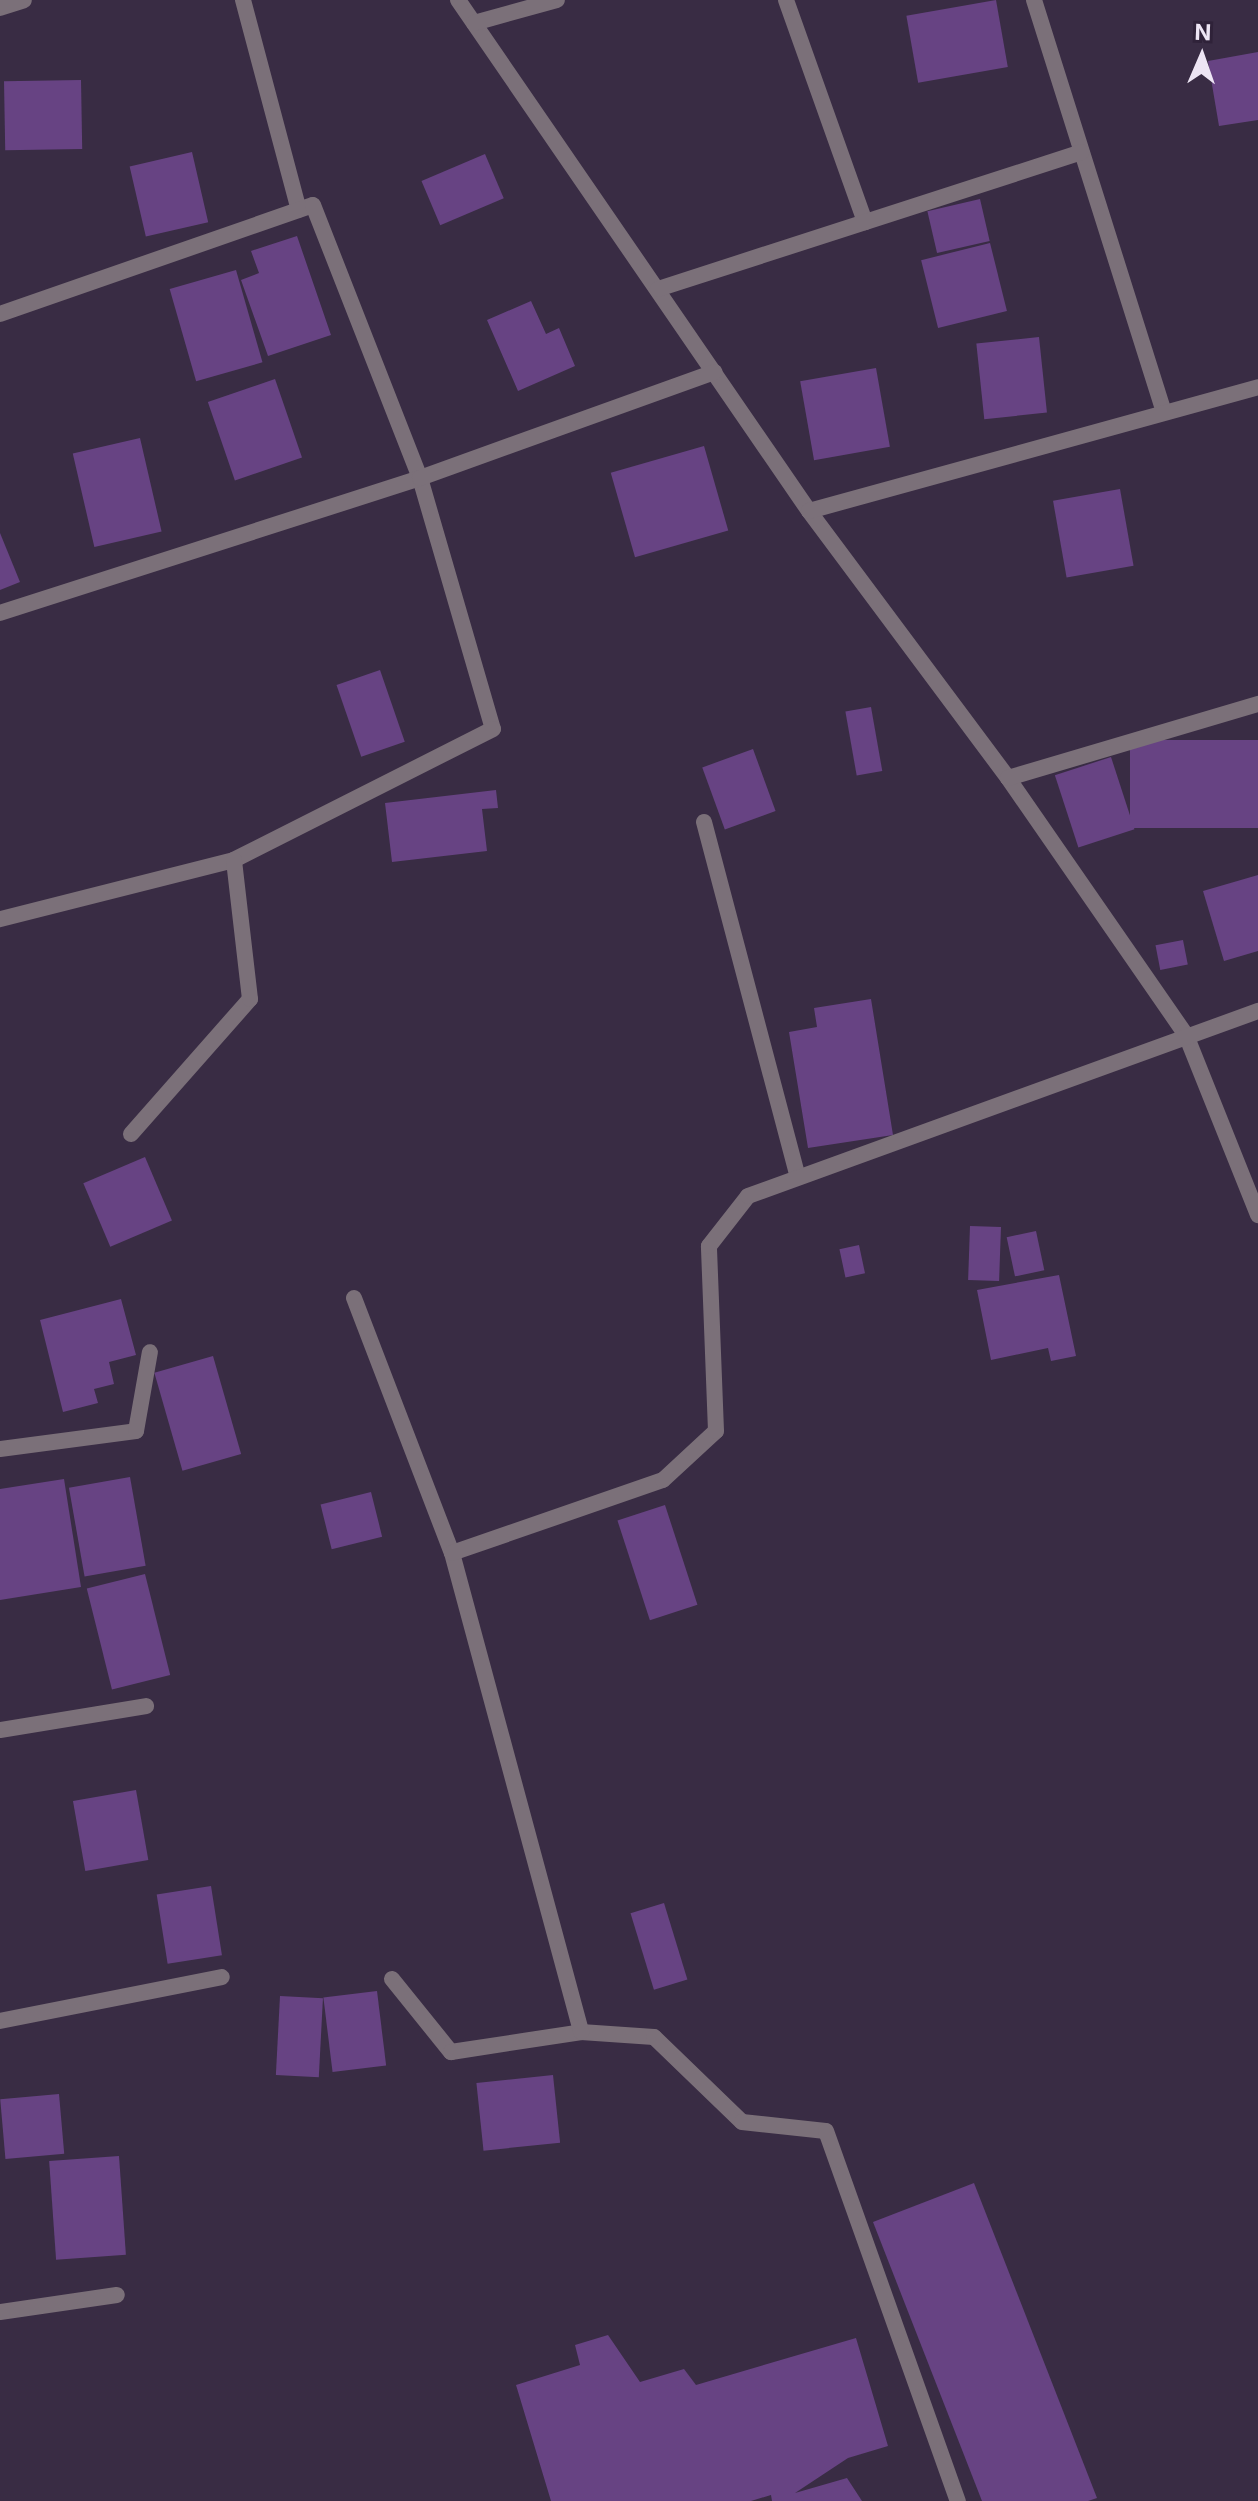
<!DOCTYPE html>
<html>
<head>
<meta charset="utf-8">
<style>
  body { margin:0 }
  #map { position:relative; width:1258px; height:2501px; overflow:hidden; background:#392c44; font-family:Inter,sans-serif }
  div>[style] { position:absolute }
  .building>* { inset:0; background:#674383; transform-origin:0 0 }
  .service>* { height:16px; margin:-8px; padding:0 8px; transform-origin:8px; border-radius:8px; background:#7b7079 }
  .minor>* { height:16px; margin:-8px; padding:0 8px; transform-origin:8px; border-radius:8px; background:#7b7079 }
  span { translate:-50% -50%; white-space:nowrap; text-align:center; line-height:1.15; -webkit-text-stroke:6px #2f2239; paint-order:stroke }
  .north { position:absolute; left:1162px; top:16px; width:80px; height:80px; -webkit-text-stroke:6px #2f2239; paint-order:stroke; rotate:2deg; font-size:22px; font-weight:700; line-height:32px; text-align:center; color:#ede5f4 }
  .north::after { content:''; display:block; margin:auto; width:28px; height:36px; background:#ede5f4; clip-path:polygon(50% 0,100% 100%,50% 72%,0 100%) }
</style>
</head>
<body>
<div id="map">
  <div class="building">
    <i style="left:996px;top:0;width:68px;height:91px;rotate:80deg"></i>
    <i style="clip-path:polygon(1258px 52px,1258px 120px,1219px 126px,1208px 61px)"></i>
    <i style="left:81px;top:80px;width:69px;height:77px;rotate:89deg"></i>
    <i style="left:192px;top:152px;width:72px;height:64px;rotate:77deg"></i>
    <i style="left:485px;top:154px;width:48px;height:69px;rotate:67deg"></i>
    <i style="left:980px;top:199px;width:43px;height:54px;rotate:77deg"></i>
    <i style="clip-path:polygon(297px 236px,331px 335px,268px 356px,241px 280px,259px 273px,251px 251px)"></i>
    <i style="left:990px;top:243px;width:70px;height:71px;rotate:76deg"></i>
    <i style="left:236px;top:270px;width:96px;height:69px;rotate:74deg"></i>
    <i style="clip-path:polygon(531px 301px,546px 334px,559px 328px,575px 366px,518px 391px,487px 320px)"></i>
    <i style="left:1039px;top:337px;width:76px;height:63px;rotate:84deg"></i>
    <i style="left:876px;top:368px;width:80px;height:77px;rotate:80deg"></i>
    <i style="left:275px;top:379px;width:83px;height:71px;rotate:71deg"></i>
    <i style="left:140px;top:438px;width:96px;height:69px;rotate:77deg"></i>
    <i style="left:704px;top:446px;width:88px;height:97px;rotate:74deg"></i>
    <i style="left:1120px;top:489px;width:78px;height:68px;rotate:80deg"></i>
    <i style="clip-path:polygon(0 533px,20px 582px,0 590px)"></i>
    <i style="left:380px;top:670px;width:76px;height:46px;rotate:71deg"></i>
    <i style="left:871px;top:707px;width:65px;height:26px;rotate:80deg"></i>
    <i style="left:1258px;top:740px;width:88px;height:128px;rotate:90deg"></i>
    <i style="left:753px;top:749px;width:66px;height:54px;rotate:70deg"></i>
    <i style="left:1111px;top:757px;width:76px;height:59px;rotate:72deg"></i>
    <i style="clip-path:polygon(496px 790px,498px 808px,482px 809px,487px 851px,392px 862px,385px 803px)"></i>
    <i style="clip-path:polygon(1258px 875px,1258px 951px,1224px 961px,1203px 891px)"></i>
    <i style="left:1183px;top:940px;width:25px;height:28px;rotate:79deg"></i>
    <i style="clip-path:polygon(871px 999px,893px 1135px,808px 1148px,789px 1032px,817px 1027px,814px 1008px)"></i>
    <i style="left:145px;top:1157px;width:69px;height:67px;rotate:67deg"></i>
    <i style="left:970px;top:1226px;width:31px;height:54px;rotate:2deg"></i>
    <i style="left:1036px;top:1231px;width:40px;height:30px;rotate:78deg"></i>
    <i style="left:859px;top:1245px;width:29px;height:20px;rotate:78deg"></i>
    <i style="clip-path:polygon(1059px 1275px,1076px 1356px,1051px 1361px,1048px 1348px,991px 1360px,977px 1290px)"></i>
    <i style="clip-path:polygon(121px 1299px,136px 1355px,109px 1362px,114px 1384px,94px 1389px,98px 1403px,63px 1412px,40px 1320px)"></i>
    <i style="left:213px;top:1356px;width:102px;height:61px;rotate:74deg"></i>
    <i style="left:130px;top:1477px;width:90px;height:62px;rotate:80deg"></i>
    <i style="clip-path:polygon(64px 1479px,81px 1587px,0 1600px,0 1489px)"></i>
    <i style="left:371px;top:1492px;width:46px;height:52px;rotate:76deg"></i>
    <i style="left:665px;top:1505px;width:105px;height:50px;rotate:72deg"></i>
    <i style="left:145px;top:1574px;width:104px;height:60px;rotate:76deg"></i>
    <i style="left:136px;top:1790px;width:71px;height:64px;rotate:80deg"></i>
    <i style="left:211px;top:1886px;width:70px;height:55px;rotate:81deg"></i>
    <i style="left:664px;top:1903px;width:80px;height:35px;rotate:73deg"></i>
    <i style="left:377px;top:1991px;width:75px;height:54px;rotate:83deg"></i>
    <i style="left:280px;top:1996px;width:43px;height:79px;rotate:3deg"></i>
    <i style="left:553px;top:2075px;width:68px;height:77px;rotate:84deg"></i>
    <i style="left:59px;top:2094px;width:60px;height:59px;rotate:85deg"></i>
    <i style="left:119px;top:2156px;width:99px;height:70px;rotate:86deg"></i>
    <i style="clip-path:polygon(974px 2183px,1097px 2498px,1088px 2501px,982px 2501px,873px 2222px)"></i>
    <i style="clip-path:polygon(608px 2335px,640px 2382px,684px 2369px,696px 2385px,856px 2338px,888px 2446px,848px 2458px,795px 2493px,847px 2478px,862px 2501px,772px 2501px,771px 2495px,751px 2501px,551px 2501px,516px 2385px,580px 2365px,575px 2345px)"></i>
  </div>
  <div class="service">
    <i style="left:392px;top:1979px;width:94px;rotate:51.1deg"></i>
    <i style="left:451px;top:2052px;width:132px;rotate:-8.7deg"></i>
    <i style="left:581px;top:2032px;width:73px;rotate:3.9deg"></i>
    <i style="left:654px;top:2037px;width:122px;rotate:44deg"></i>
    <i style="left:742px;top:2122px;width:84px;rotate:6.1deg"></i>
    <i style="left:826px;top:2131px;width:393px;rotate:70.4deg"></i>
  </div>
  <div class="minor">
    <i style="left:243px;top:0;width:217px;rotate:75.1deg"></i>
    <i style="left:458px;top:0;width:620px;rotate:55.52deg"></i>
    <i style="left:809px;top:511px;width:333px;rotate:53.3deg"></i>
    <i style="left:1008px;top:778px;width:313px;rotate:55.3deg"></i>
    <i style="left:1186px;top:1035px;width:194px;rotate:68.2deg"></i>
    <i style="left:786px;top:0;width:236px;rotate:70.4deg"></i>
    <i style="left:1034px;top:0;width:430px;rotate:72.5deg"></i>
    <i style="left:0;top:8px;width:25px;rotate:-18deg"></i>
    <i style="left:474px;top:23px;width:86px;rotate:-15.5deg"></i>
    <i style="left:658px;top:289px;width:445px;rotate:-17.9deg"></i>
    <i style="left:0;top:314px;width:331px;rotate:-19.2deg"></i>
    <i style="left:313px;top:205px;width:293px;rotate:68.6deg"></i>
    <i style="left:420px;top:478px;width:261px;rotate:73.8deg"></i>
    <i style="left:493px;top:729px;width:290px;rotate:153.2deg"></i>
    <i style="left:234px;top:860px;width:241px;rotate:165.8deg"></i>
    <i style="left:809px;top:511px;width:466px;rotate:-15.4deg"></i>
    <i style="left:0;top:613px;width:441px;rotate:-17.8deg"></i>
    <i style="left:420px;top:478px;width:313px;rotate:-19.8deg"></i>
    <i style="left:1008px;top:778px;width:261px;rotate:-16.5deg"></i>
    <i style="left:704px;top:822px;width:367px;rotate:75.2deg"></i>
    <i style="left:131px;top:1134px;width:180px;rotate:-48.6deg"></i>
    <i style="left:250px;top:999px;width:140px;rotate:-96.6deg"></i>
    <i style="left:354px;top:1298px;width:273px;rotate:69deg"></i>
    <i style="left:452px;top:1553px;width:496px;rotate:74.9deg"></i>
    <i style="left:0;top:1449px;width:137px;rotate:-7.5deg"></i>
    <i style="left:136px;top:1431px;width:80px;rotate:-80deg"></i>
    <i style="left:452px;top:1553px;width:223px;rotate:-19.1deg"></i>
    <i style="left:663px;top:1480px;width:72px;rotate:-42.8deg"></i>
    <i style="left:716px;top:1431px;width:185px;rotate:-92.2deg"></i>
    <i style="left:709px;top:1246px;width:63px;rotate:-52deg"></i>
    <i style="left:748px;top:1196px;width:543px;rotate:-19.94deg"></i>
    <i style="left:0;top:1730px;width:148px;rotate:-9.3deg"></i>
    <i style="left:0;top:2021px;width:226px;rotate:-11.2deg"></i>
    <i style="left:0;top:2312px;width:118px;rotate:-8.3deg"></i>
  </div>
  <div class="north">N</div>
</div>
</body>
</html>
